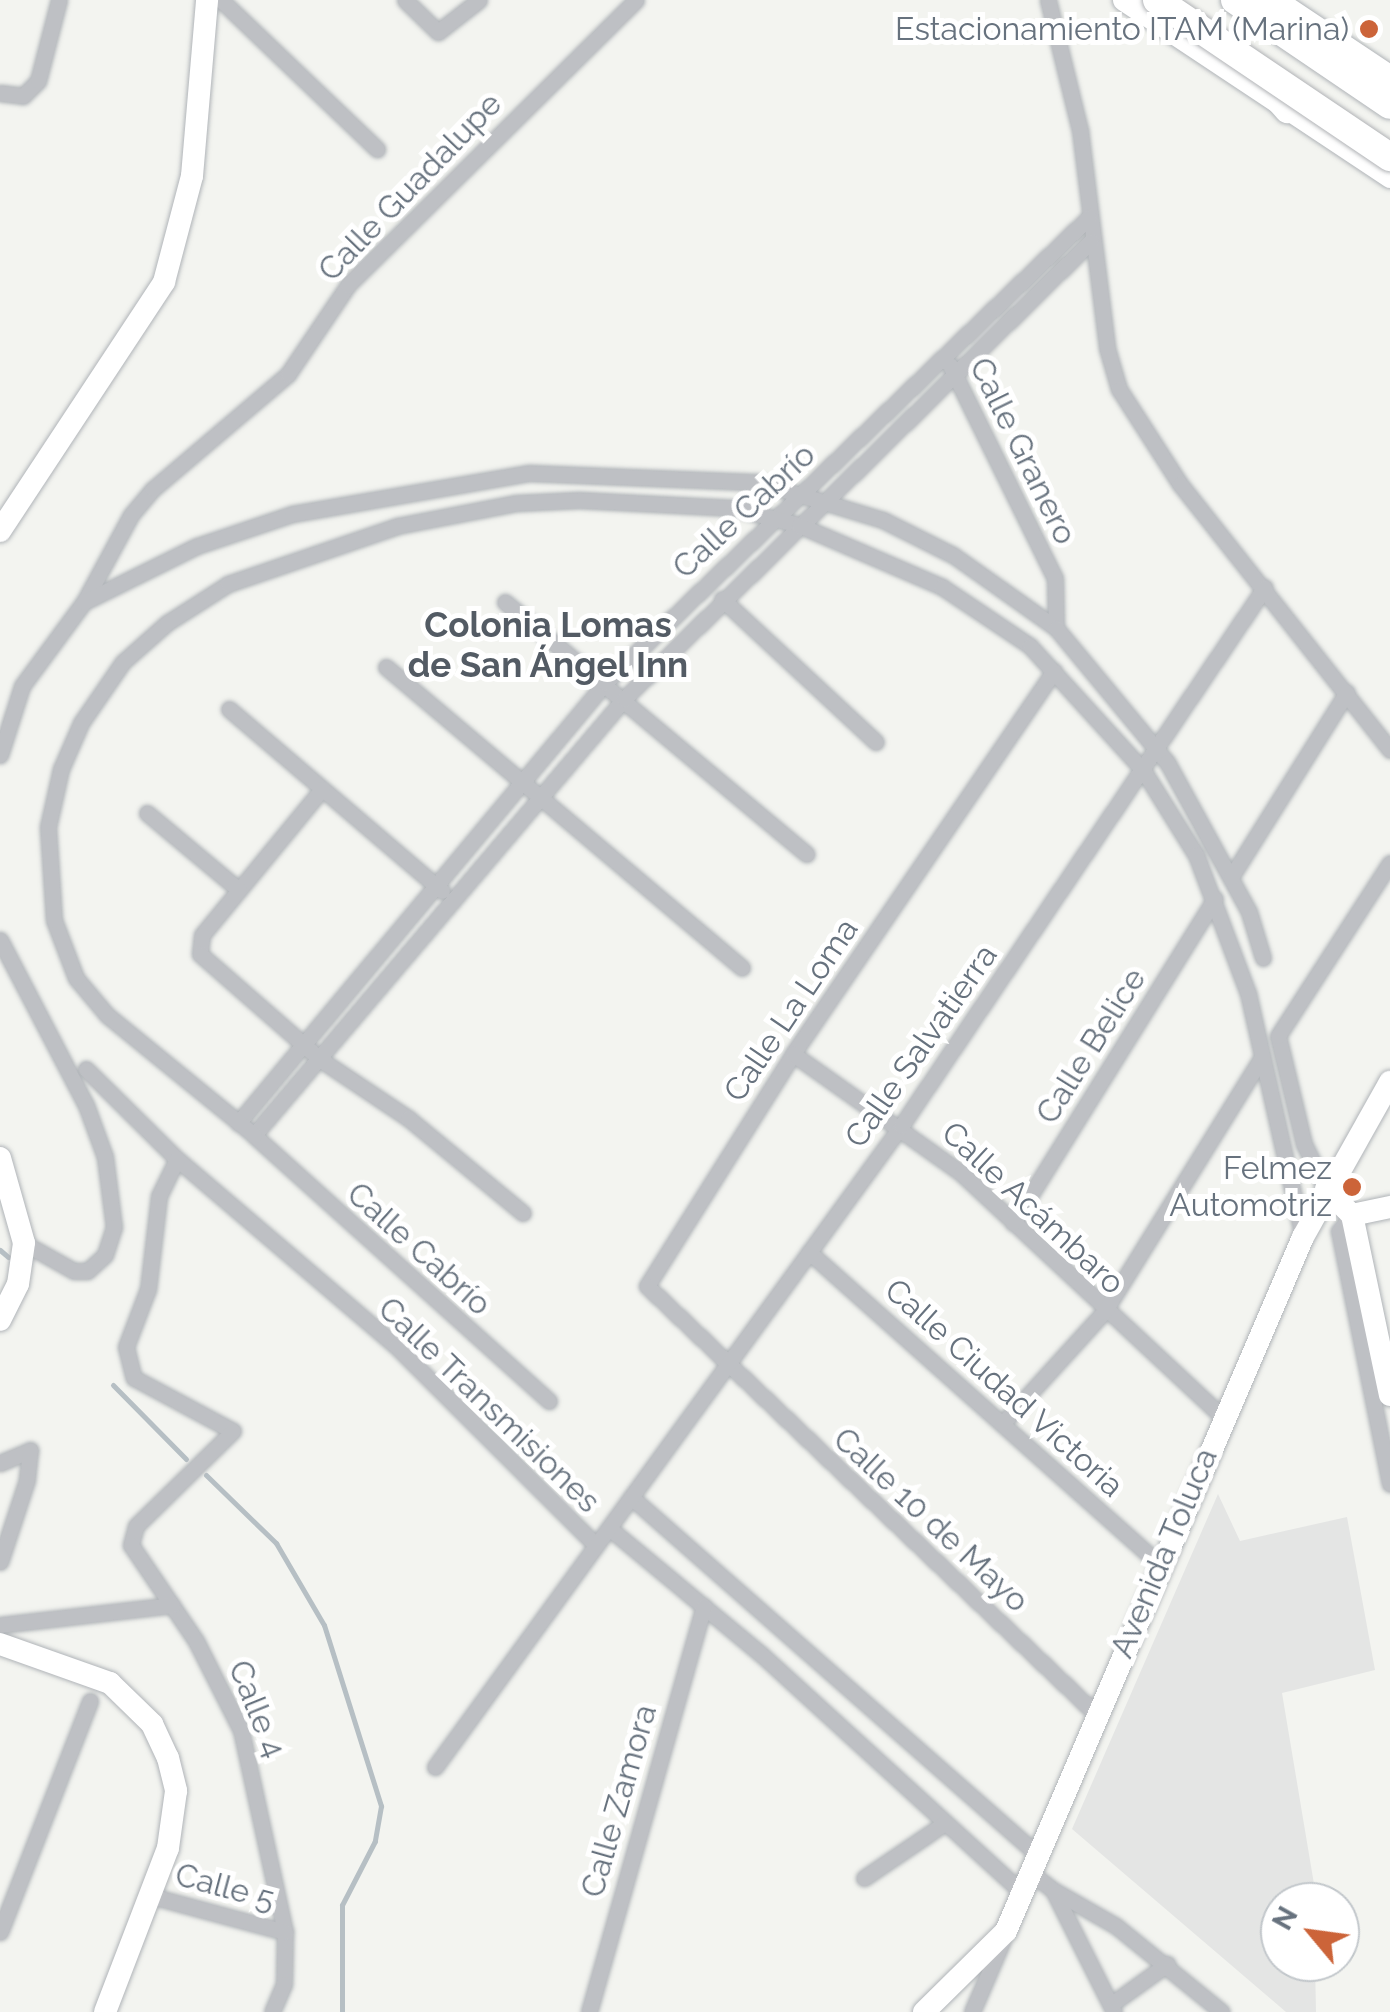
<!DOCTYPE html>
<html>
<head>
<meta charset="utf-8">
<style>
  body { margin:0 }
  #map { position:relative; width:1390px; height:2012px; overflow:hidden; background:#f3f4f0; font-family:Raleway,sans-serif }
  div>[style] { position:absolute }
  .built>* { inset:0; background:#e4e5e4 }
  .stream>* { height:5px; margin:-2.5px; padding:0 2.5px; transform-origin:2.5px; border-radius:2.5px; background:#b6bfc4 }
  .roads { filter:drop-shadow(0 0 2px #b0b4b8) drop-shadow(0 0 2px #b0b4b8) }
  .street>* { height:15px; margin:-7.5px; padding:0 7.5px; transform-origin:7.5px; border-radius:7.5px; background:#bec0c4 }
  .secondary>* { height:22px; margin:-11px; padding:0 11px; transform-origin:11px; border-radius:11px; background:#fff }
  .highway>* { height:28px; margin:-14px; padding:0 14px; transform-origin:14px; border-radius:14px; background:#fff }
  .bridges { filter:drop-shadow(0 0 2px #b1b3b6) drop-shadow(0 0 2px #b1b3b6) }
  .highway-bridge>* { height:28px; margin:-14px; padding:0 14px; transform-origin:14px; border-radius:14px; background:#fff }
  .dots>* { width:28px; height:28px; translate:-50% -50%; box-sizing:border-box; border:5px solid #fff; border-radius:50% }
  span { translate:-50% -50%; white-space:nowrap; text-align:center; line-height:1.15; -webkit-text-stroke:10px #fff; paint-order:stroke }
  .poi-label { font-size:32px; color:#67727e }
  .right { translate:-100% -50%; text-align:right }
  .street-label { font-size:32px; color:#67727e }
  .neighbourhood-label { font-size:35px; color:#535b64; font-weight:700 }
  .north { position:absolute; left:1260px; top:1882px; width:100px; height:100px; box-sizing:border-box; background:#fff; border:2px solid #c2c7cb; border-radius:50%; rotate:299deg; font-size:28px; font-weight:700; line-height:40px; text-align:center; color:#67727e }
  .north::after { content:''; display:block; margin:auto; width:35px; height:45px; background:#cc6439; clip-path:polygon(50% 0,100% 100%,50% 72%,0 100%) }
</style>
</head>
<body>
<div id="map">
  <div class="built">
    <i style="clip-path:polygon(1218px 1494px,1240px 1541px,1347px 1517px,1375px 1670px,1282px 1693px,1317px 1902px,1280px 1902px,1280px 1962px,1315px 1962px,1316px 2012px,1286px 2012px,1072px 1829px)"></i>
  </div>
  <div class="stream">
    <i style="left:0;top:1250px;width:11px;rotate:41deg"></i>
    <i style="left:113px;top:1385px;width:104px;rotate:45.4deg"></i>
    <i style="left:206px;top:1475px;width:98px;rotate:44.2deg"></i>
    <i style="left:276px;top:1543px;width:95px;rotate:59.7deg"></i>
    <i style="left:324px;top:1625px;width:190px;rotate:72.5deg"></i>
    <i style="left:381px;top:1806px;width:36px;rotate:100deg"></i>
    <i style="left:375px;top:1841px;width:72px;rotate:117.3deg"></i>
    <i style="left:342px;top:1905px;width:107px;rotate:90deg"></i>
  </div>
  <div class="roads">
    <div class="street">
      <i style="left:221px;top:0;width:216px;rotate:43.7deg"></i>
      <i style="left:405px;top:0;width:46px;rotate:44.1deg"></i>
      <i style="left:438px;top:32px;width:52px;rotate:-38deg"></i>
      <i style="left:1048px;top:0;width:134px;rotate:76.2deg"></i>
      <i style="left:1080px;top:130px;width:220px;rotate:82.9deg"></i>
      <i style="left:1107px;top:348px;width:43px;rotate:73.7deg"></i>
      <i style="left:1119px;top:389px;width:113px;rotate:57.3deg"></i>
      <i style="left:1180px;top:484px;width:339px;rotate:51.7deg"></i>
      <i style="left:0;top:93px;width:23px;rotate:7deg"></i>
      <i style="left:23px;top:96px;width:21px;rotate:-45deg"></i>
      <i style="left:38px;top:81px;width:84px;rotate:-75.5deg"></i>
      <i style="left:950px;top:365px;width:237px;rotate:63.8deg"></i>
      <i style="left:1055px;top:578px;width:50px;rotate:88.9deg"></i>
      <i style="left:722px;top:599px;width:210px;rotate:42.9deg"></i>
      <i style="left:84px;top:602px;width:99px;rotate:-61.6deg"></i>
      <i style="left:131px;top:515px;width:34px;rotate:-50deg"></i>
      <i style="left:153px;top:489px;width:177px;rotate:-40.4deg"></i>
      <i style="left:288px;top:374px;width:107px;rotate:-56deg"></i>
      <i style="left:348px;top:285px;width:405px;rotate:-44.7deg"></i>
      <i style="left:505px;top:602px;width:393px;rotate:39.9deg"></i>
      <i style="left:386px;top:667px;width:466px;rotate:40.2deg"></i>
      <i style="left:1054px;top:671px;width:463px;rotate:124.3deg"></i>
      <i style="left:793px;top:1054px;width:274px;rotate:122.2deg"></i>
      <i style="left:647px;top:1286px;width:619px;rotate:43.63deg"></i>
      <i style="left:229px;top:709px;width:280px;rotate:40.5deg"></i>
      <i style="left:0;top:755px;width:72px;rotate:-72.3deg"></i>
      <i style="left:22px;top:686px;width:104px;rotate:-53.6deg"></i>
      <i style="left:84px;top:602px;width:126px;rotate:-26.4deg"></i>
      <i style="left:197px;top:546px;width:100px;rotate:-18.6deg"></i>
      <i style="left:292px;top:514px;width:241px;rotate:-9.8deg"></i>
      <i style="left:529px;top:473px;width:229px;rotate:2.3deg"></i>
      <i style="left:758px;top:482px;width:131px;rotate:16.9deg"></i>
      <i style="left:883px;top:520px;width:78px;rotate:26.6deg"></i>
      <i style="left:953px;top:555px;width:126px;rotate:35.3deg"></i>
      <i style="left:1056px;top:628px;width:174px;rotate:50.4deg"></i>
      <i style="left:1167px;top:762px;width:171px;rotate:61.3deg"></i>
      <i style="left:1249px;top:912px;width:48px;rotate:73.1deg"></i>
      <i style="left:322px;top:789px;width:189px;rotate:129.4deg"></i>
      <i style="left:202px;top:935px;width:19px;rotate:96deg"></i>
      <i style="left:200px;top:954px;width:161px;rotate:41.2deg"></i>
      <i style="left:321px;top:1060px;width:105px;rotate:33.7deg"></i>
      <i style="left:408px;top:1118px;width:149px;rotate:39.6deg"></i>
      <i style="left:147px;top:813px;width:120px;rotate:39.9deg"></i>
      <i style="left:1231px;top:877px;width:218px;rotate:-57.9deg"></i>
      <i style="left:0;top:940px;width:186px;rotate:62.5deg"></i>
      <i style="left:86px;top:1105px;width:55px;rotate:69.9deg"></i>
      <i style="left:105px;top:1157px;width:71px;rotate:82.7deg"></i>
      <i style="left:114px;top:1227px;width:29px;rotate:108deg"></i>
      <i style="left:105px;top:1255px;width:24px;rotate:138deg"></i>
      <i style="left:87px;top:1271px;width:13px;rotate:180deg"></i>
      <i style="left:74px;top:1271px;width:57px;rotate:-150.8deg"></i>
      <i style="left:793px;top:1054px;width:206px;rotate:35.3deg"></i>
      <i style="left:961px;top:1173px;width:358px;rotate:43deg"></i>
      <i style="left:86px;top:1069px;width:128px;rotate:44.7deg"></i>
      <i style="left:177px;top:1159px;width:288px;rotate:40.5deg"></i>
      <i style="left:396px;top:1346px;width:282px;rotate:44.9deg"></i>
      <i style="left:238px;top:1123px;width:573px;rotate:-50.17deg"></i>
      <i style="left:605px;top:683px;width:672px;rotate:-43.91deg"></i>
      <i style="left:254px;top:1135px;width:572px;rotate:-49.68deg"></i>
      <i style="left:624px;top:699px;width:654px;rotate:-44.44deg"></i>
      <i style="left:177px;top:1159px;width:41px;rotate:115.9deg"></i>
      <i style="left:159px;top:1196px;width:94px;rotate:96.7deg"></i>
      <i style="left:148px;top:1289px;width:62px;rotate:110.8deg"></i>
      <i style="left:126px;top:1347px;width:32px;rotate:76deg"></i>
      <i style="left:134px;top:1378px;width:112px;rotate:28.2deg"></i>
      <i style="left:233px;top:1431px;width:136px;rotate:135.6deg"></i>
      <i style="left:136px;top:1526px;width:20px;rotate:105deg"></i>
      <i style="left:131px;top:1545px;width:116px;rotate:55.9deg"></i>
      <i style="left:196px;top:1641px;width:100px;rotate:63.2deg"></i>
      <i style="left:241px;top:1730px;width:207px;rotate:77.7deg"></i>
      <i style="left:285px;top:1932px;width:52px;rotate:91.1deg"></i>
      <i style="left:284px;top:1984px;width:30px;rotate:113deg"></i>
      <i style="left:1326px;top:1189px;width:50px;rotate:-116.1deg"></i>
      <i style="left:1304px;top:1144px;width:111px;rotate:-103.5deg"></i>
      <i style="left:1278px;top:1036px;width:206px;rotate:-57.1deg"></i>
      <i style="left:1352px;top:1215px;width:21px;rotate:129deg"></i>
      <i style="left:1339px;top:1231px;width:258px;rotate:78.6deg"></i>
      <i style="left:1013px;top:1223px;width:382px;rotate:-58.1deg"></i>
      <i style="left:809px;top:1252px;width:470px;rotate:41.7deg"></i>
      <i style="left:549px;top:1401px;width:397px;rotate:-138deg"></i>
      <i style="left:254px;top:1135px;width:190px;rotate:-140.8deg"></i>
      <i style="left:107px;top:1015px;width:48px;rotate:-130deg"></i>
      <i style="left:76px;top:978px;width:62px;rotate:-110.8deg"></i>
      <i style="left:54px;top:920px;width:93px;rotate:-93.7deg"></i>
      <i style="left:48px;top:827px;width:59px;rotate:-77.4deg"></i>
      <i style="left:61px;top:769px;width:50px;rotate:-66.5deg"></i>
      <i style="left:81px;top:723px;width:74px;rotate:-55.5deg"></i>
      <i style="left:123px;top:662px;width:59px;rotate:-41.6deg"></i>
      <i style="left:167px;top:623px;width:72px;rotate:-32.6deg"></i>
      <i style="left:228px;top:584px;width:179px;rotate:-18.9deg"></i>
      <i style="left:397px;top:526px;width:122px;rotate:-10.9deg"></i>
      <i style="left:517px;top:503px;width:62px;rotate:-2.8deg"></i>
      <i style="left:579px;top:500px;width:156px;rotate:2.9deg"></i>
      <i style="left:735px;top:508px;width:66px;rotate:14.9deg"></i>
      <i style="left:799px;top:525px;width:156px;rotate:23.4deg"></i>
      <i style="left:942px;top:587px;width:106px;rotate:33.8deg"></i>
      <i style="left:1030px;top:646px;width:168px;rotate:47.7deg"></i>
      <i style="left:1143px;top:770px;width:100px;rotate:58.1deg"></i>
      <i style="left:1196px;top:855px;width:147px;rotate:69.4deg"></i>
      <i style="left:1248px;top:993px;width:250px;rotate:77.3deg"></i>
      <i style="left:1002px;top:1424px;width:151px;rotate:-47.7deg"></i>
      <i style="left:1104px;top:1312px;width:300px;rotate:-58.2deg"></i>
      <i style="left:0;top:1463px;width:33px;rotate:-23deg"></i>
      <i style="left:30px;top:1450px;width:30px;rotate:96deg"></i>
      <i style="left:27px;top:1480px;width:86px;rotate:108.2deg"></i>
      <i style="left:631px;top:1497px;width:541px;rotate:41.33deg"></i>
      <i style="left:609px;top:1528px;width:199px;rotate:39.7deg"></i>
      <i style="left:762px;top:1655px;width:352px;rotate:42.4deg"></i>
      <i style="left:0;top:1625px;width:173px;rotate:-6.6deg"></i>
      <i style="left:435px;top:1767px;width:792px;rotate:-53.98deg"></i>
      <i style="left:901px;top:1126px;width:650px;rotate:-55.97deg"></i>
      <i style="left:1030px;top:1872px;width:29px;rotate:38deg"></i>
      <i style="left:1053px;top:1890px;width:136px;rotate:63.4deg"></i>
      <i style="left:864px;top:1878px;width:98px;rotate:-34.2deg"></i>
      <i style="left:1053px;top:1890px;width:73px;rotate:29.7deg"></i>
      <i style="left:1116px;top:1926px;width:136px;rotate:39.1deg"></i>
      <i style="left:151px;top:1896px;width:139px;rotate:15deg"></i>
      <i style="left:0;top:1932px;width:248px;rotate:-68.7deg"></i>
      <i style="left:1113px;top:2003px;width:67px;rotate:-35.8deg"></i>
      <i style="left:589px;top:2012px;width:422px;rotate:-74.2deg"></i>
      <i style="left:972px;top:2012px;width:78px;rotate:-66.7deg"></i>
    </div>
    <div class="secondary">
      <i style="left:1124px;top:0;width:320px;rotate:33.6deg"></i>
      <i style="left:0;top:531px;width:298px;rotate:-56.6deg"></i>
      <i style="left:164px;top:282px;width:110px;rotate:-75.2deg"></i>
      <i style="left:192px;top:176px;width:177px;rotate:-85.1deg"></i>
      <i style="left:0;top:1158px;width:88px;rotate:74.2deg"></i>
      <i style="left:24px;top:1243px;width:41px;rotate:98.3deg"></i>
      <i style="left:18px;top:1284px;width:40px;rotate:116.6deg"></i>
      <i style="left:1326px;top:1189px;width:37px;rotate:45deg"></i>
      <i style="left:1352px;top:1215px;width:184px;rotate:78.1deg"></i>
      <i style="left:1352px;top:1215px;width:39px;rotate:-12deg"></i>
      <i style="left:0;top:1644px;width:117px;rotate:19.5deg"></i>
      <i style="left:110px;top:1683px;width:59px;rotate:44.3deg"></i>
      <i style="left:152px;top:1724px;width:38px;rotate:65deg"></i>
      <i style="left:168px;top:1758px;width:34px;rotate:76deg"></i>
      <i style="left:176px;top:1791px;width:58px;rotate:98deg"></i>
      <i style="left:168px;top:1848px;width:176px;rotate:111deg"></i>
      <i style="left:924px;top:2012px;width:115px;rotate:-44.6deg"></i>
      <i style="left:1006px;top:1931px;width:755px;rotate:-66.83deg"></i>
      <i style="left:1303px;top:1237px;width:178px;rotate:-60.7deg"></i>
    </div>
    <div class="highway">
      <i style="left:1235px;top:0;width:187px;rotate:34.1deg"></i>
      <i style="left:1270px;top:0;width:144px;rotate:33.7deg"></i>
      <i style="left:1255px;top:72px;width:50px;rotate:48.3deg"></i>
    </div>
  </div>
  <div class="bridges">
    <div class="highway-bridge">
      <i style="left:1157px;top:0;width:281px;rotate:34deg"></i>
    </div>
  </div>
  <div class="dots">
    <i style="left:1369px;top:29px;background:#cc6439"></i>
    <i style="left:1352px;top:1187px;background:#cc6439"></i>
  </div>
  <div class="poi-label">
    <span class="right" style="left:1349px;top:29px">Estacionamiento ITAM (Marina)</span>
    <span class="right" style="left:1332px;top:1187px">Felmez<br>Automotriz</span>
  </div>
  <div class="street-label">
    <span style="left:410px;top:187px;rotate:-46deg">Calle Guadalupe</span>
    <span style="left:1023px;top:451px;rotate:64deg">Calle Granero</span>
    <span style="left:744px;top:511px;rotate:-43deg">Calle Cabrío</span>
    <span style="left:791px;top:1010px;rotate:-56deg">Calle La Loma</span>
    <span style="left:921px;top:1046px;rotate:-55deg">Calle Salvatierra</span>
    <span style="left:1091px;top:1046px;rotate:-58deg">Calle Belice</span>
    <span style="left:1033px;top:1208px;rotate:43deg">Calle Acámbaro</span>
    <span style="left:419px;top:1249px;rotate:42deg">Calle Cabrío</span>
    <span style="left:1004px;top:1388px;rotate:42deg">Calle Ciudad Victoria</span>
    <span style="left:489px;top:1405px;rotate:44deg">Calle Transmisiones</span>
    <span style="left:931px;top:1520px;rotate:43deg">Calle 10 de Mayo</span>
    <span style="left:1164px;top:1553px;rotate:-67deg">Avenida Toluca</span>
    <span style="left:257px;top:1709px;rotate:68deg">Calle 4</span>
    <span style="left:619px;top:1801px;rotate:-74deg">Calle Zamora</span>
    <span style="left:225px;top:1887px;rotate:15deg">Calle 5</span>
  </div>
  <div class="neighbourhood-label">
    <span style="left:548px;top:645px">Colonia Lomas<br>de San Ángel Inn</span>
  </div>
  <div class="north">N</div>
</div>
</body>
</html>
